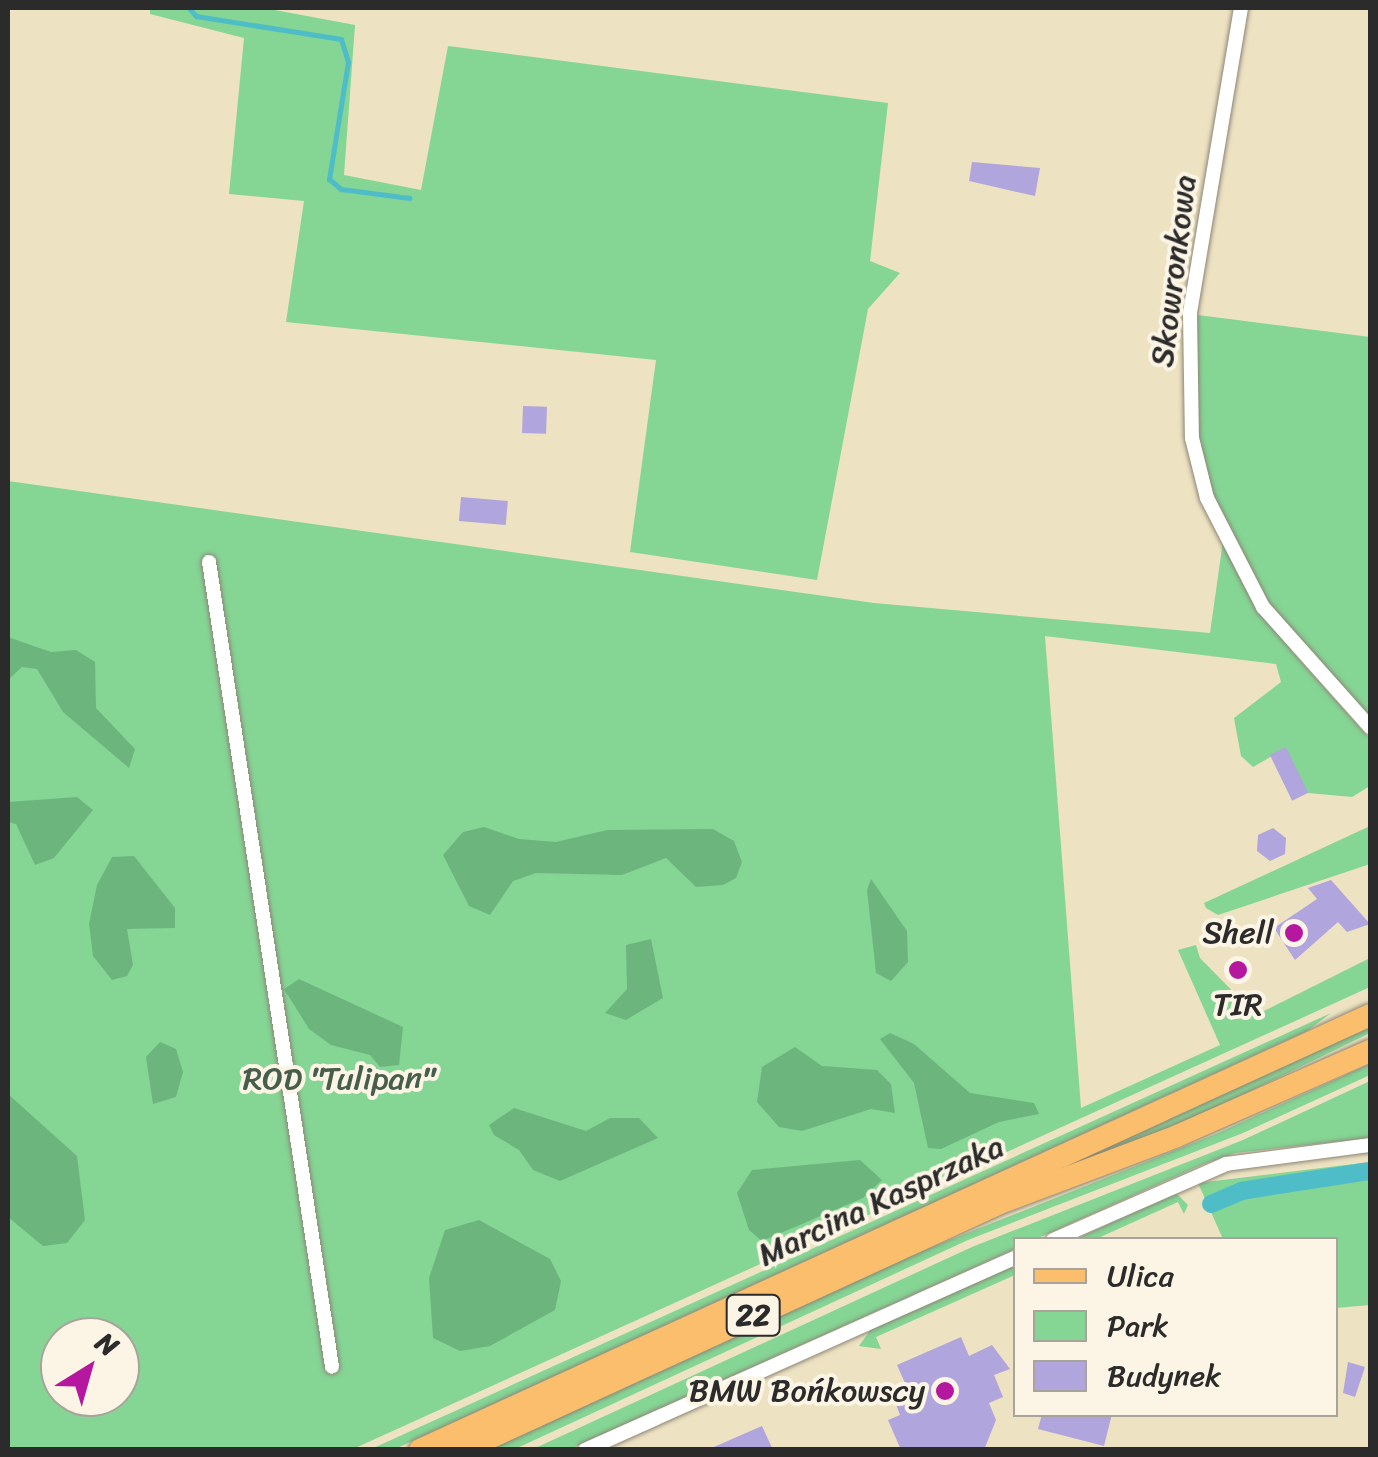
<!DOCTYPE html>
<html>
<head>
<meta charset="utf-8">
<style>
  body { margin:0 }
  #map { position:relative; width:1378px; height:1457px; overflow:hidden; background:#ede2c2; font-family:Sriracha,sans-serif }
  div>[style] { position:absolute }
  .green>* { inset:0; background:#85d595 }
  .forest>* { inset:0; background:#6cb67e }
  .stream>* { height:5px; margin:-2.5px; padding:0 2.5px; transform-origin:2.5px; border-radius:2.5px; background:#4fbdc7 }
  .canal>* { height:18px; margin:-9px; padding:0 9px; transform-origin:9px; border-radius:9px; background:#4fbdc7 }
  .building>* { inset:0; background:#b0a5dd; transform-origin:0 0 }
  .roads { filter:drop-shadow(0 0 2px #8c8676) drop-shadow(0 0 2px #8c8676) }
  .minor>* { height:14px; margin:-7px; padding:0 7px; transform-origin:7px; border-radius:7px; background:#fff }
  .primary>* { height:22px; margin:-11px; padding:0 11px; transform-origin:11px; border-radius:11px; background:#fabe6d }
  .dots>* { width:28px; height:28px; translate:-50% -50%; box-sizing:border-box; border:5px solid #fcf5e5; border-radius:50% }
  span { translate:-50% -50%; white-space:nowrap; text-align:center; line-height:1.15; -webkit-text-stroke:8px #fcf5e5; paint-order:stroke }
  .shield-label span { padding:2px 8px; background:#fcf5e5; border:2px solid; border-radius:8px; -webkit-text-stroke-width:0 }
  .shield-label { font-size:30px; color:#2b2b2b; font-weight:700 }
  .street-label { font-size:32px; color:#2b2b2b }
  .poi-label { font-size:32px; color:#2b2b2b }
  .right { translate:-100% -50%; text-align:right }
  .park-label { font-size:32px; color:#465e4b }
  .frame { position:absolute; inset:0; border:10px solid #2b2b2b; pointer-events:none }
  .legend { position:absolute; left:1013px; top:1237px; width:325px; height:180px; box-sizing:border-box; background:#fcf5e5; border:2px solid #a8a49b; margin:0; padding:12px 18px; list-style:none; font-size:30px; color:#2b2b2b }
  .legend li { display:flex; align-items:center; gap:20px; height:50px }
  .legend b { width:50px; border:2px solid #a8a49b }
  .north { position:absolute; left:40px; top:1317px; width:100px; height:100px; box-sizing:border-box; background:#fcf5e5; border:2px solid #a8a49b; border-radius:50%; rotate:37deg; font-size:28px; font-weight:700; line-height:40px; text-align:center; color:#2b2b2b }
  .north::after { content:''; display:block; margin:auto; width:35px; height:45px; background:#b5179e; clip-path:polygon(50% 0,100% 100%,50% 72%,0 100%) }
</style>
</head>
<body>
<div id="map">
  <div class="green">
    <i style="clip-path:polygon(150px 8px,264px 8px,355px 25px,344px 175px,421px 190px,448px 46px,888px 103px,870px 261px,900px 273px,868px 309px,817px 580px,630px 552px,656px 360px,286px 322px,304px 201px,229px 194px,244px 38px,150px 14px)"></i>
    <i style="clip-path:polygon(evenodd,1190px 314px,1370px 337px,1370px 719px,1290px 649px,1370px 739px,1370px 786px,1352px 797px,1308px 793px,1286px 748px,1253px 767px,1241px 756px,1234px 718px,1281px 682px,1276px 664px,1045px 636px,1081px 1108px,1220px 1045px,1178px 950px,1196px 945px,1200px 958px,1256px 1015px,1370px 958px,1370px 987px,353px 1449px,8px 1449px,8px 481px,874px 603px,1210px 633px,1224px 534px,1192px 438px,1190px 314px,60px 1337px,120px 1337px,120px 1397px,60px 1397px,60px 1337px)"></i>
    <i style="clip-path:polygon(1370px 826px,1370px 864px,1218px 915px,1206px 908px,1204px 903px)"></i>
    <i style="clip-path:polygon(1331px 1013px,1307px 1031px,395px 1449px,369px 1450px)"></i>
    <i style="clip-path:polygon(1370px 1026px,1370px 1033px,1205px 1113px,1042px 1178px)"></i>
    <i style="clip-path:polygon(1370px 1064px,1370px 1075px,1243px 1133px,968px 1240px,515px 1449px,489px 1450px,887px 1265px,1216px 1134px)"></i>
    <i style="clip-path:polygon(1370px 1081px,1370px 1138px,1235px 1153px,1201px 1165px,1036px 1239px,1016px 1240px,1015px 1249px,570px 1449px,531px 1450px,972px 1247px,1243px 1140px)"></i>
    <i style="clip-path:polygon(1370px 1162px,1370px 1305px,1336px 1308px,1336px 1240px,1223px 1239px,1198px 1183px)"></i>
    <i style="clip-path:polygon(1176px 1193px,1188px 1205px,1184px 1214px,1178px 1202px,1096px 1239px,1074px 1240px)"></i>
    <i style="clip-path:polygon(1015px 1265px,1015px 1275px,876px 1337px,881px 1349px,859px 1346px,871px 1329px)"></i>
  </div>
  <div class="forest">
    <i style="clip-path:polygon(8px 637px,51px 652px,76px 650px,95px 662px,96px 708px,135px 749px,129px 768px,63px 712px,37px 669px,22px 667px,8px 680px)"></i>
    <i style="clip-path:polygon(77px 797px,93px 810px,54px 858px,35px 865px,16px 824px,8px 822px,8px 802px)"></i>
    <i style="clip-path:polygon(484px 827px,519px 839px,556px 842px,607px 830px,713px 829px,734px 841px,742px 862px,736px 878px,723px 885px,696px 887px,666px 858px,622px 875px,536px 873px,513px 881px,490px 915px,469px 906px,443px 855px,463px 832px)"></i>
    <i style="clip-path:polygon(134px 856px,175px 908px,175px 928px,127px 929px,133px 965px,127px 976px,112px 980px,93px 956px,89px 924px,97px 885px,112px 857px)"></i>
    <i style="clip-path:polygon(871px 879px,907px 931px,908px 962px,891px 981px,876px 973px,867px 890px)"></i>
    <i style="clip-path:polygon(651px 939px,663px 998px,626px 1020px,605px 1013px,627px 989px,626px 945px)"></i>
    <i style="clip-path:polygon(299px 979px,403px 1027px,399px 1065px,380px 1067px,370px 1055px,331px 1045px,309px 1029px,284px 989px)"></i>
    <i style="clip-path:polygon(890px 1033px,914px 1044px,970px 1093px,1034px 1103px,1039px 1114px,999px 1122px,941px 1149px,928px 1148px,914px 1083px,880px 1039px)"></i>
    <i style="clip-path:polygon(160px 1042px,176px 1049px,183px 1072px,176px 1097px,153px 1104px,146px 1057px)"></i>
    <i style="clip-path:polygon(795px 1047px,822px 1066px,877px 1070px,891px 1084px,895px 1113px,871px 1109px,802px 1131px,779px 1127px,757px 1102px,762px 1067px)"></i>
    <i style="clip-path:polygon(8px 1094px,77px 1156px,85px 1220px,67px 1243px,43px 1246px,8px 1217px)"></i>
    <i style="clip-path:polygon(514px 1108px,586px 1131px,610px 1118px,639px 1118px,658px 1138px,560px 1181px,533px 1170px,519px 1150px,494px 1135px,489px 1125px)"></i>
    <i style="clip-path:polygon(860px 1160px,882px 1180px,863px 1198px,762px 1241px,749px 1230px,737px 1193px,752px 1170px)"></i>
    <i style="clip-path:polygon(479px 1220px,550px 1259px,561px 1281px,555px 1310px,490px 1346px,460px 1351px,433px 1338px,429px 1278px,445px 1230px)"></i>
  </div>
  <div class="stream">
    <i style="left:189px;top:8px;width:11px;rotate:49deg"></i>
    <i style="left:196px;top:16px;width:147px;rotate:9deg"></i>
    <i style="left:341px;top:39px;width:24px;rotate:73deg"></i>
    <i style="left:348px;top:62px;width:119px;rotate:99.2deg"></i>
    <i style="left:329px;top:179px;width:16px;rotate:40deg"></i>
    <i style="left:341px;top:189px;width:69px;rotate:7.5deg"></i>
  </div>
  <div class="canal">
    <i style="left:1211px;top:1204px;width:33px;rotate:-23deg"></i>
    <i style="left:1241px;top:1191px;width:129px;rotate:-8.9deg"></i>
  </div>
  <div class="building">
    <i style="clip-path:polygon(972px 162px,1040px 168px,1035px 196px,969px 181px)"></i>
    <i style="left:523px;top:406px;width:24px;height:27px;rotate:2deg"></i>
    <i style="left:461px;top:497px;width:47px;height:24px;rotate:5deg"></i>
    <i style="left:1286px;top:747px;width:51px;height:18px;rotate:64deg"></i>
    <i style="clip-path:polygon(1273px 828px,1286px 838px,1285px 854px,1270px 861px,1257px 851px,1258px 835px)"></i>
    <i style="clip-path:polygon(1331px 880px,1370px 924px,1347px 932px,1338px 922px,1295px 960px,1274px 928px,1317px 899px,1308px 888px)"></i>
    <i style="clip-path:polygon(961px 1337px,969px 1356px,992px 1345px,1010px 1369px,994px 1375px,1003px 1397px,989px 1403px,996px 1420px,984px 1450px,901px 1450px,888px 1420px,900px 1415px,894px 1399px,909px 1392px,897px 1365px)"></i>
    <i style="clip-path:polygon(1348px 1362px,1365px 1367px,1355px 1397px,1343px 1393px)"></i>
    <i style="clip-path:polygon(1042px 1414px,1112px 1414px,1104px 1446px,1038px 1429px)"></i>
    <i style="clip-path:polygon(762px 1426px,773px 1450px,707px 1450px)"></i>
  </div>
  <div class="roads">
    <div class="minor">
      <i style="left:1241px;top:8px;width:310px;rotate:99.5deg"></i>
      <i style="left:1190px;top:314px;width:124px;rotate:89.1deg"></i>
      <i style="left:1192px;top:438px;width:62px;rotate:76deg"></i>
      <i style="left:1207px;top:498px;width:123px;rotate:62.8deg"></i>
      <i style="left:1263px;top:607px;width:161px;rotate:48.3deg"></i>
      <i style="left:209px;top:562px;width:814px;rotate:81.31deg"></i>
      <i style="left:1053px;top:1240px;width:189px;rotate:-23.7deg"></i>
      <i style="left:1226px;top:1164px;width:145px;rotate:-7.5deg"></i>
      <i style="left:585px;top:1450px;width:472px;rotate:-24.1deg"></i>
    </div>
    <div class="primary">
      <i style="left:420px;top:1450px;width:1045px;rotate:-24.6deg"></i>
      <i style="left:463px;top:1450px;width:591px;rotate:-24.7deg"></i>
      <i style="left:1000px;top:1203px;width:189px;rotate:-20.7deg"></i>
      <i style="left:1177px;top:1136px;width:211px;rotate:-23.8deg"></i>
    </div>
  </div>
  <div class="dots">
    <i style="left:1294px;top:933px;background:#b5179e"></i>
    <i style="left:1238px;top:970px;background:#b5179e"></i>
    <i style="left:945px;top:1391px;background:#b5179e"></i>
  </div>
  <div class="shield-label">
    <span style="left:753px;top:1315px">22</span>
  </div>
  <div class="street-label">
    <span style="left:1174px;top:271px;rotate:-83deg">Skowronkowa</span>
    <span style="left:881px;top:1201px;rotate:-25deg">Marcina Kasprzaka</span>
  </div>
  <div class="poi-label">
    <span class="right" style="left:1274px;top:933px">Shell</span>
    <span style="left:1238px;top:1005px">TIR</span>
    <span class="right" style="left:925px;top:1391px">BMW Bońkowscy</span>
  </div>
  <div class="park-label">
    <span style="left:339px;top:1079px">ROD "Tulipan"</span>
  </div>
  <div class="frame"></div>
  <ul class="legend">
  <li><b style="height:12px;background:#fabe6d"></b>Ulica</li>
  <li><b style="height:28px;background:#85d595"></b>Park</li>
  <li><b style="height:28px;background:#b0a5dd"></b>Budynek</li>
  </ul>
  <div class="north">N</div>
</div>
</body>
</html>
